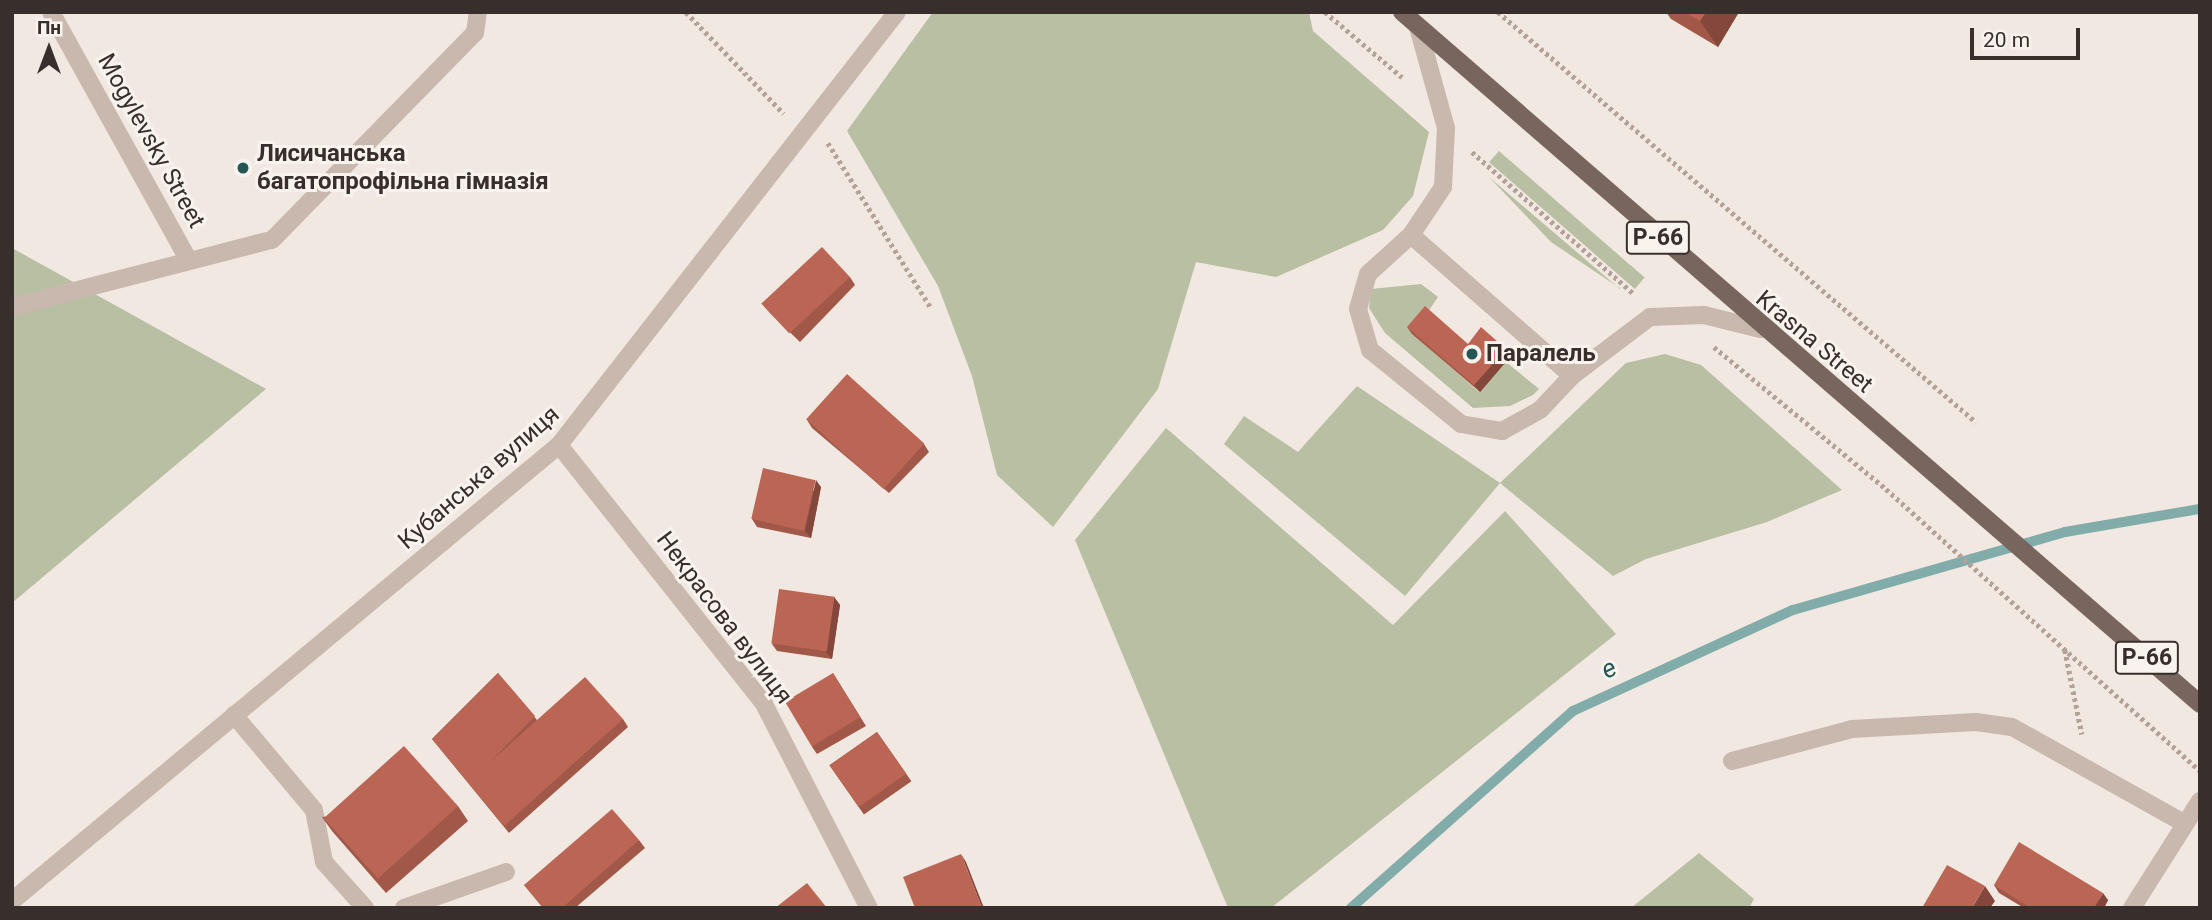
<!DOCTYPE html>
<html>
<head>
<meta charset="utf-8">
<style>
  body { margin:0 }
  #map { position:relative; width:2212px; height:920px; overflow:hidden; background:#f1e8e1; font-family:Roboto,sans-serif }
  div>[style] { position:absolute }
  .green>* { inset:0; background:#b8bfa2; transform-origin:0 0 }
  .stream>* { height:10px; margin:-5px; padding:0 5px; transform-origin:5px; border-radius:5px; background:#82acaa }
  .path>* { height:4.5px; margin-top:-2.25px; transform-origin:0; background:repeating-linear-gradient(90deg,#b4a298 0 3.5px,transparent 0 7px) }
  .lane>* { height:18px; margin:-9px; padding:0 9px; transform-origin:9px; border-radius:9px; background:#c9b8ae }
  .street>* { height:18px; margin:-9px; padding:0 9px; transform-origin:9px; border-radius:9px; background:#c9b8ae }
  .primary>* { height:18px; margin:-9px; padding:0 9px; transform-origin:9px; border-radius:9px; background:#78655e }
  .wall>* { inset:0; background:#a15849; transform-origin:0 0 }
  .shaded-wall>* { inset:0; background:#83473c }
  .building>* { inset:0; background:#b65; transform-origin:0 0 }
  .dots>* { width:19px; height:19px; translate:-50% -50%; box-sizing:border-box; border:4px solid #f9f3ed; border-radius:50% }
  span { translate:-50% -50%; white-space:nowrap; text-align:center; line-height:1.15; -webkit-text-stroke:6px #f9f3ed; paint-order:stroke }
  .shield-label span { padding:2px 5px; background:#f9f3ed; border:2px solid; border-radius:5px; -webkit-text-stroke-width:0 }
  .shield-label { font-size:23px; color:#382e2b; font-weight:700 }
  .street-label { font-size:24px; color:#382e2b }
  .poi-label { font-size:24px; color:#382e2b; font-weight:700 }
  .left { translate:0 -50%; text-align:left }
  .water-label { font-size:26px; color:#245655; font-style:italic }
  .frame { position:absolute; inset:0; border:14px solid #382e2b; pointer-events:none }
  .north { position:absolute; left:14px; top:14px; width:70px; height:70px; -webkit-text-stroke:5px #f9f3ed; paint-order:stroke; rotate:0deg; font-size:19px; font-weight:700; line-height:28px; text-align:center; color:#382e2b }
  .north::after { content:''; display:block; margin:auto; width:24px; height:32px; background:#382e2b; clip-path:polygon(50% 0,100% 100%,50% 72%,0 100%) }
  .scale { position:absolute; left:1970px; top:28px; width:110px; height:32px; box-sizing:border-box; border:4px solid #382e2b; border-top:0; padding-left:9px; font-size:21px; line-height:24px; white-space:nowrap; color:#382e2b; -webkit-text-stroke:5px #f9f3ed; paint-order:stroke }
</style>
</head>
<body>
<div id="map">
  <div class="green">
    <i style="clip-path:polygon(933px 12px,1309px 12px,1313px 31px,1429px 132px,1413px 196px,1383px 230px,1276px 277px,1196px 262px,1158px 389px,1053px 527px,997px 475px,972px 376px,938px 286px,847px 131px)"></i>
    <i style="left:1499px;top:151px;width:193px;height:15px;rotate:41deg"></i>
    <i style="clip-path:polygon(1489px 177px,1620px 289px,1621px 289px,1551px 242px)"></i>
    <i style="clip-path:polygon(12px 248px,266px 389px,12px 603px)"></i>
    <i style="clip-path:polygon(1421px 284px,1438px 297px,1413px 334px,1479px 392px,1506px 362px,1539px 389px,1533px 395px,1510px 406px,1473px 408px,1385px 333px,1369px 308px,1371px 289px)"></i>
    <i style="clip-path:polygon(1665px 354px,1701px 365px,1842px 490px,1767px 522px,1646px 559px,1613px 576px,1500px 483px,1405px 596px,1224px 444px,1244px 416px,1298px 452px,1357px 386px,1500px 483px,1626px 363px)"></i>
    <i style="clip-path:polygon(1166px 428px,1393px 625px,1505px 511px,1616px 634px,1271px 908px,1228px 908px,1075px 540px)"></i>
    <i style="clip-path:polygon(1699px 853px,1754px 899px,1749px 908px,1631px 908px)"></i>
  </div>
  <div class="stream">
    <i style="left:1351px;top:908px;width:297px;rotate:-41.6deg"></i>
    <i style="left:1573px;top:711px;width:242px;rotate:-24.7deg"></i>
    <i style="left:1793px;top:610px;width:283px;rotate:-16deg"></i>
    <i style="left:2065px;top:532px;width:137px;rotate:-9.7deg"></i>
  </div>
  <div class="path">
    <i style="left:686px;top:12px;width:141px;rotate:46.1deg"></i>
    <i style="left:1325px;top:12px;width:101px;rotate:40.2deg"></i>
    <i style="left:1498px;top:12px;width:630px;rotate:40.62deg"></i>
    <i style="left:828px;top:143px;width:195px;rotate:58deg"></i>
    <i style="left:1472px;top:152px;width:215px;rotate:41.2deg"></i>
    <i style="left:1714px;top:347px;width:223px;rotate:39.5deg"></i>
    <i style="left:1886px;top:489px;width:422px;rotate:41.9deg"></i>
    <i style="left:2065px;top:650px;width:86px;rotate:78.6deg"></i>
  </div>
  <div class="lane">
    <i style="left:1418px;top:27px;width:105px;rotate:74.5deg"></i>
    <i style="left:1446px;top:128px;width:59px;rotate:92.9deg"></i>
    <i style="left:1443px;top:187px;width:58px;rotate:123.7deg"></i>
    <i style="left:1411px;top:235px;width:214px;rotate:41.2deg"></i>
    <i style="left:1572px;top:376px;width:98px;rotate:-37.1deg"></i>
    <i style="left:1650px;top:317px;width:54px;rotate:-2.1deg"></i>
    <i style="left:1704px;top:315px;width:58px;rotate:14deg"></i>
    <i style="left:1411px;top:235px;width:58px;rotate:137.8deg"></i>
    <i style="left:1368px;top:274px;width:36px;rotate:106deg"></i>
    <i style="left:1358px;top:309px;width:43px;rotate:73.7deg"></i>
    <i style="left:1370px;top:350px;width:117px;rotate:39.1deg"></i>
    <i style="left:1461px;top:424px;width:42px;rotate:9.7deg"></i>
    <i style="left:1502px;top:431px;width:43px;rotate:-28.9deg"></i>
    <i style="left:1540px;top:410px;width:47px;rotate:-46.7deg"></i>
    <i style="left:234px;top:715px;width:124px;rotate:49.9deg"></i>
    <i style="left:314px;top:810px;width:53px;rotate:79.1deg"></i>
    <i style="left:324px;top:862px;width:62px;rotate:48.3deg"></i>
    <i style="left:1732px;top:761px;width:124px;rotate:-14.9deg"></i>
    <i style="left:1852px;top:729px;width:124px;rotate:-3.2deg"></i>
    <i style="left:1976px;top:722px;width:36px;rotate:8deg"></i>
    <i style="left:2012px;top:727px;width:197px;rotate:29.2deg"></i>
    <i style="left:404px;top:908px;width:108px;rotate:-19.4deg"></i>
  </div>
  <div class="street">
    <i style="left:51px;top:12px;width:280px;rotate:61deg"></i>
    <i style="left:12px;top:307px;width:268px;rotate:-14.5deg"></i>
    <i style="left:272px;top:240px;width:290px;rotate:-45.6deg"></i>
    <i style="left:475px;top:33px;width:21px;rotate:-82deg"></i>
    <i style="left:559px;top:445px;width:330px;rotate:51.6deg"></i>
    <i style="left:764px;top:704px;width:229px;rotate:62.8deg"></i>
    <i style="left:12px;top:901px;width:712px;rotate:-39.82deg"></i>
    <i style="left:559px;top:445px;width:549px;rotate:-52.02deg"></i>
    <i style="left:2132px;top:908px;width:127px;rotate:-57.6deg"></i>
  </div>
  <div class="primary">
    <i style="left:1402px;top:12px;width:1056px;rotate:40.93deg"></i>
  </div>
  <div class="wall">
    <i style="clip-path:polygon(1666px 12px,1739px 12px,1718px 47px,1671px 19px)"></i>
    <i style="clip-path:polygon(850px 277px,855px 285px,800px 342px,770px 313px,764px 306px)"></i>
    <i style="clip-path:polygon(1407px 327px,1468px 344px,1506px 349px,1511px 356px,1480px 392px,1412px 334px)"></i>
    <i style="clip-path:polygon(807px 420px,924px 444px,929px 452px,889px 493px,812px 428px)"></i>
    <i style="clip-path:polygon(821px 487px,811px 538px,757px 527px,752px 519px)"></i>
    <i style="clip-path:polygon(834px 597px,840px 605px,832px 659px,777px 651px,772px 644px)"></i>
    <i style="clip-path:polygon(498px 673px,537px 720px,623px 719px,628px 727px,509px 833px,432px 739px)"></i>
    <i style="clip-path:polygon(833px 673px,866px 726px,817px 754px,812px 747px)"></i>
    <i style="left:877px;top:732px;width:60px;height:58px;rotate:55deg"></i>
    <i style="clip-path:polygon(458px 806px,468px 821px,386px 893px,332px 831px,322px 817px)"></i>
    <i style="clip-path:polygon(639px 840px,645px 848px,575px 908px,543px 908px,524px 885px)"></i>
    <i style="clip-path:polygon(1994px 885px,2108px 900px,2104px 908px,2024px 908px,1999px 893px)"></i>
  </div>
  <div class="shaded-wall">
    <i style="clip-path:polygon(1706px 12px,1739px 12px,1718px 47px,1700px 21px)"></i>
    <i style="clip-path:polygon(1506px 349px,1511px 356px,1480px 392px,1474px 385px)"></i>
    <i style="clip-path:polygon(816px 480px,821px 487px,811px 538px,805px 531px)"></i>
    <i style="clip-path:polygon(834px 597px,840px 605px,832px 659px,826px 652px)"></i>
    <i style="clip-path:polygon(961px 854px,966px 862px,984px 908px,982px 908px)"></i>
    <i style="clip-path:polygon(1985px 886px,1995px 901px,1990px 908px,1972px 908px)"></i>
    <i style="clip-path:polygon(2103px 893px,2108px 900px,2104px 908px,2094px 908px)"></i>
  </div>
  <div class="building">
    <i style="clip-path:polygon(1685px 12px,1706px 12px,1700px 21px)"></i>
    <i style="left:822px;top:247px;width:41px;height:83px;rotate:47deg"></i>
    <i style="clip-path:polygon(1425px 306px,1468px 344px,1481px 327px,1506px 349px,1474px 385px,1407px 327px)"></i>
    <i style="left:847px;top:374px;width:104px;height:61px;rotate:42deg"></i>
    <i style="left:763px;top:468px;width:54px;height:52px;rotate:13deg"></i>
    <i style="left:779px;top:589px;width:56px;height:55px;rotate:8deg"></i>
    <i style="clip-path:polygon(498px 673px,535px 716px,489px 763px,585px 677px,623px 719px,504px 826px,432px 739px)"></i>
    <i style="left:833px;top:673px;width:52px;height:56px;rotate:59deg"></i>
    <i style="left:877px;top:732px;width:51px;height:58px;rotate:55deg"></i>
    <i style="left:404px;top:746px;width:81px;height:108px;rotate:48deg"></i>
    <i style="clip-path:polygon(612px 809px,639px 840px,562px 908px,544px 908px,524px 885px)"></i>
    <i style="clip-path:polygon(2019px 842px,2103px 893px,2094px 908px,2031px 908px,1994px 885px)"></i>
    <i style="clip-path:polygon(961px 854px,982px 908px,915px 908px,903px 877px)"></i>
    <i style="clip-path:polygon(1947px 865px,1985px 886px,1972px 908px,1922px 908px)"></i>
    <i style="clip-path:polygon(807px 883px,827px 908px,775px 908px)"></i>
  </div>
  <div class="dots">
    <i style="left:243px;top:168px;background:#245655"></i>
    <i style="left:1472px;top:354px;background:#245655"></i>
  </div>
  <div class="shield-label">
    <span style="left:1658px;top:238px">Р-66</span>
    <span style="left:2147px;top:658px">Р-66</span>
  </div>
  <div class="street-label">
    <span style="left:151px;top:141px;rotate:61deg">Mogylevsky Street</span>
    <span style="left:1814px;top:342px;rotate:40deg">Krasna Street</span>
    <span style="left:479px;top:478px;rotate:-41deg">Кубанська вулиця</span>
    <span style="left:724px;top:618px;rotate:53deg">Некрасова вулиця</span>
  </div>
  <div class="poi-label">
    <span class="left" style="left:257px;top:168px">Лисичанська<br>багатопрофільна гімназія</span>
    <span class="left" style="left:1486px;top:354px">Паралель</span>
  </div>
  <div class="water-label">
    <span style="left:1609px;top:669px;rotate:-25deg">e</span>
  </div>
  <div class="frame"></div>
  <div class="north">Пн</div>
  <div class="scale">20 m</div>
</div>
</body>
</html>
